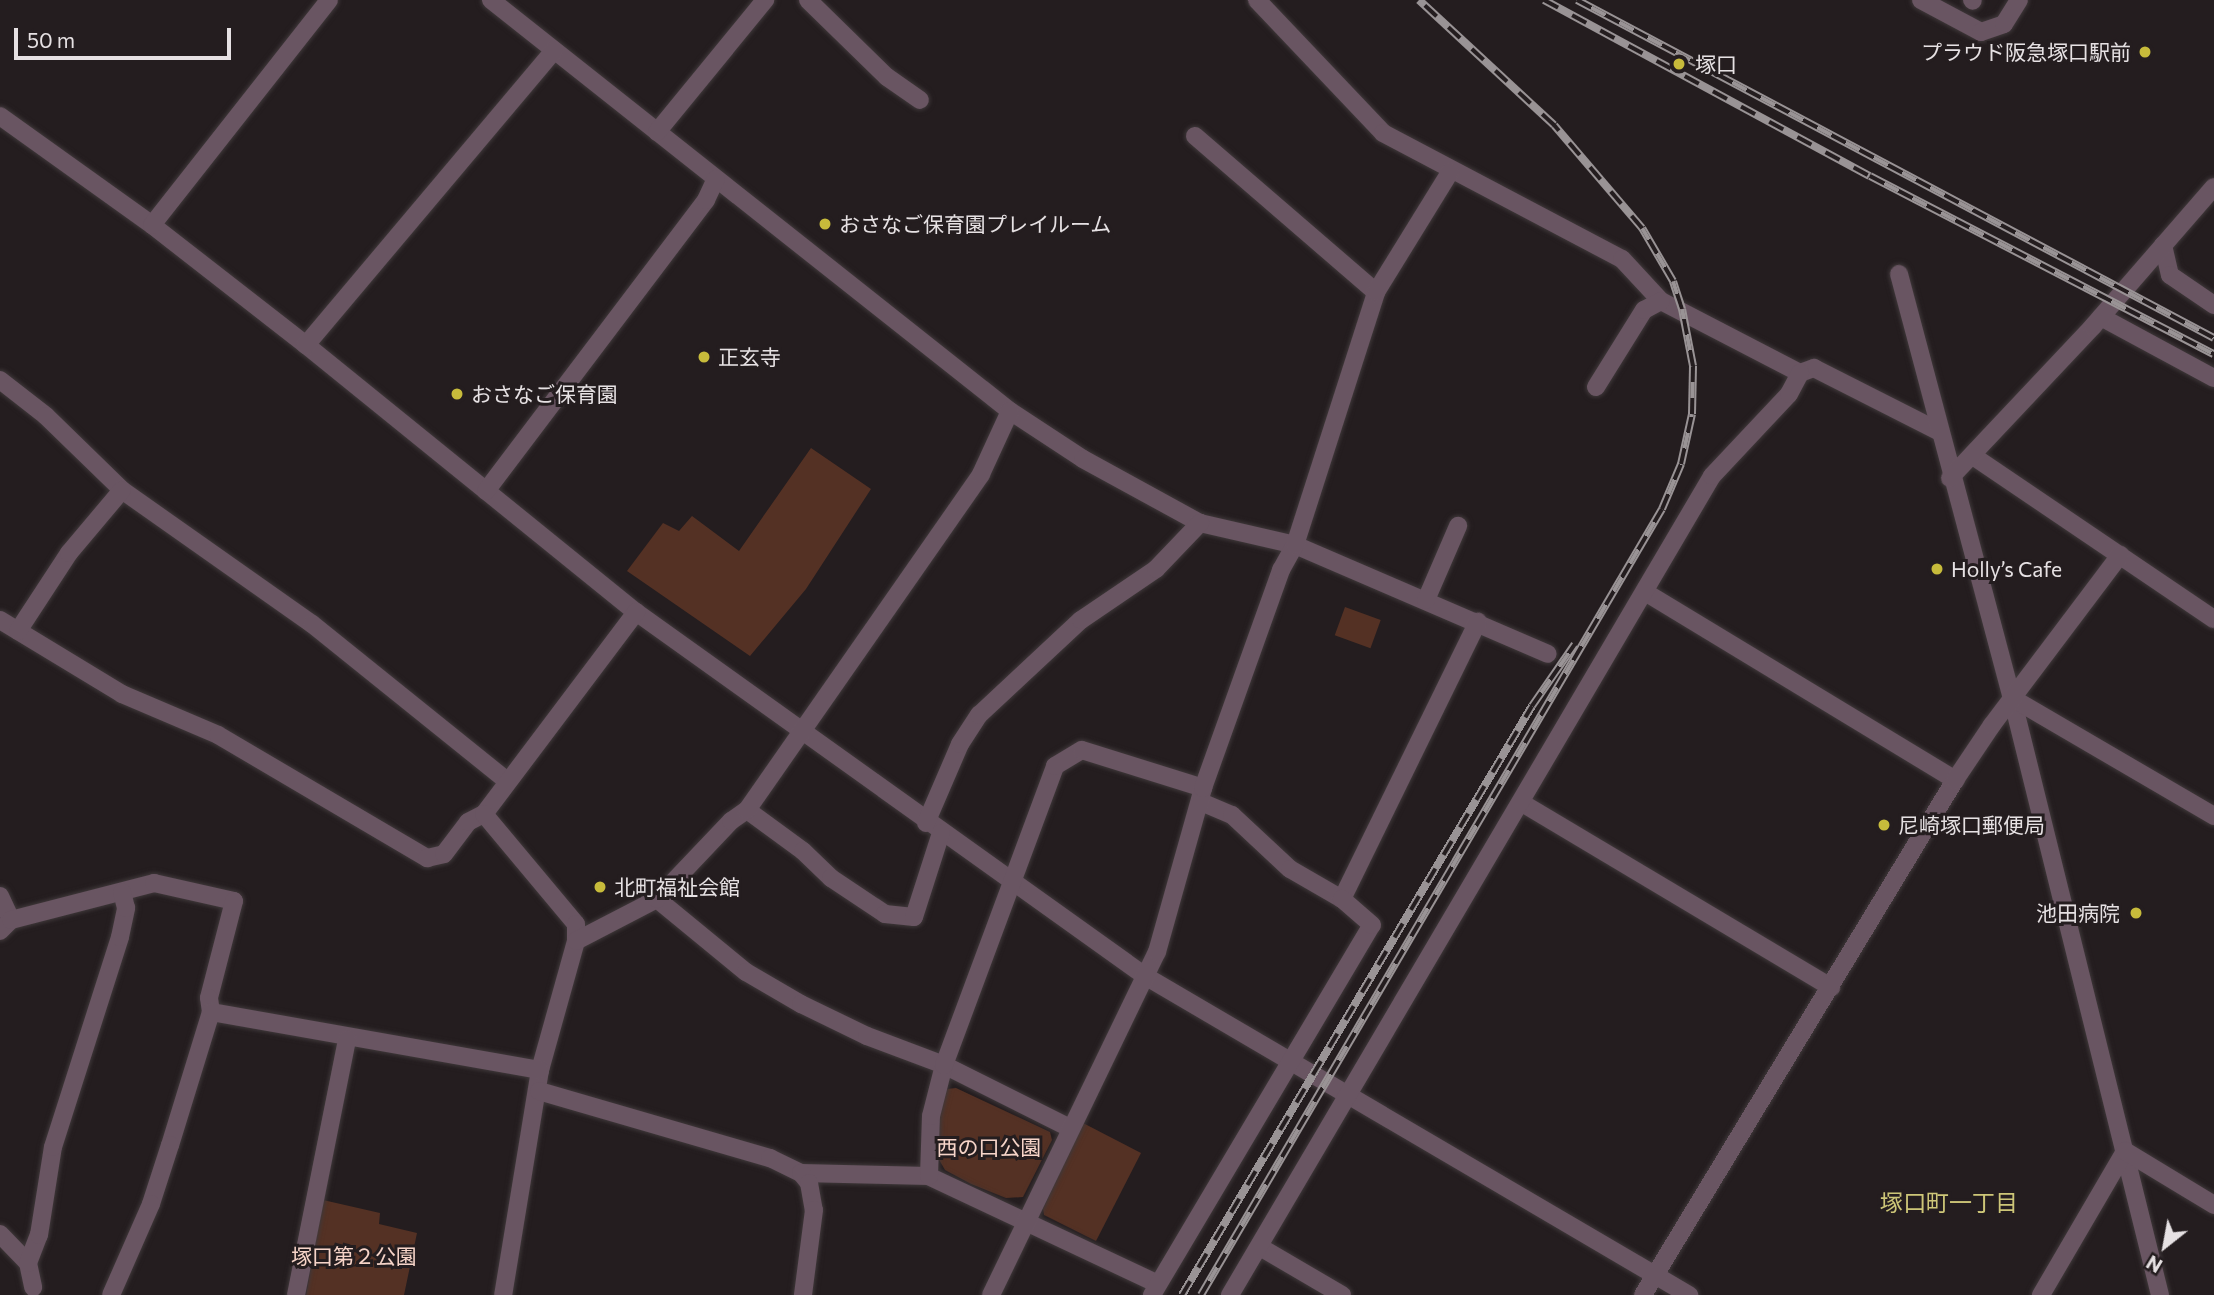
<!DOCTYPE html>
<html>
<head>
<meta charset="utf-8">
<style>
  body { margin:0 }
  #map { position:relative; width:2214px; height:1295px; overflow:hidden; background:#241d1f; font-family:Commissioner,"Noto Sans JP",sans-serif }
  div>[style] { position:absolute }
  .green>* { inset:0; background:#543124; transform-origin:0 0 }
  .roads { filter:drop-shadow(0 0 2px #3f383a) drop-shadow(0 0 2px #3f383a) }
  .minor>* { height:18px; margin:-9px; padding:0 9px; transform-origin:9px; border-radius:9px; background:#695562 }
  .rail>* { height:8px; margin-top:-4px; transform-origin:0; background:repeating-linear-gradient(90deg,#241d1f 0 16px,#999395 0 32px); box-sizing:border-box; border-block:2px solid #999395 }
  .dots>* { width:19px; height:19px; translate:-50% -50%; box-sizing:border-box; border:4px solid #241d1f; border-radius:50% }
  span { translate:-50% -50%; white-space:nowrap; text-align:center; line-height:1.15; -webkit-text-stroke:6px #241d1f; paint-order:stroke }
  .poi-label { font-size:21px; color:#e6e1e3 }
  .right { translate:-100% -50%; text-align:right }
  .left { translate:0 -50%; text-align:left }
  .park-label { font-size:21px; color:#f6d4c8 }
  .neighbourhood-label { font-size:23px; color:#cdc678 }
  .north { position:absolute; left:2130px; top:1211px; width:70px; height:70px; -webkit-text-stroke:5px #241d1f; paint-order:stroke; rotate:211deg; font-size:19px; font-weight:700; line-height:28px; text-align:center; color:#e6e1e3 }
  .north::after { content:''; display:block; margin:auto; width:24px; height:32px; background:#e6e1e3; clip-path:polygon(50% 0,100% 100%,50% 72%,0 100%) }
  .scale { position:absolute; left:14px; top:28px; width:217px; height:32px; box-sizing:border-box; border:4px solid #e6e1e3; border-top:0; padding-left:9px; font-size:21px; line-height:24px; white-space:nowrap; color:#e6e1e3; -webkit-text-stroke:5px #241d1f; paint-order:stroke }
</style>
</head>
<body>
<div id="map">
  <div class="green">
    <i style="clip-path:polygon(811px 448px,871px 489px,806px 589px,750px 656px,627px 571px,663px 523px,679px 531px,692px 516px,739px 551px)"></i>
    <i style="left:1345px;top:607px;width:38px;height:30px;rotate:20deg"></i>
    <i style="clip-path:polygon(956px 1088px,1050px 1132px,1052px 1140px,1023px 1197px,1006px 1198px,971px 1184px,945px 1170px,938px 1158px,940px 1112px,947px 1089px)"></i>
    <i style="clip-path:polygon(1083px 1123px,1141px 1153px,1096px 1241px,1044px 1215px,1043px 1209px)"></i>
    <i style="clip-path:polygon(323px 1200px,380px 1213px,379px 1224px,417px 1233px,404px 1295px,306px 1295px)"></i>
  </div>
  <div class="roads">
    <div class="minor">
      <i style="left:491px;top:0;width:662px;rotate:38.38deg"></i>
      <i style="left:1010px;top:411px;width:87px;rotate:33.3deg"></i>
      <i style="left:1083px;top:459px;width:133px;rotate:28.7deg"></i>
      <i style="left:1200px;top:523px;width:98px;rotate:13deg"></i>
      <i style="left:1295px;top:545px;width:275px;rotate:23.3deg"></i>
      <i style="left:808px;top:0;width:110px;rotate:44.3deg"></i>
      <i style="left:887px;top:77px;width:40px;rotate:34.9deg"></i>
      <i style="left:1257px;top:0;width:183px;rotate:46.5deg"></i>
      <i style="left:1383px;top:133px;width:270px;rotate:27.8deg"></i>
      <i style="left:1622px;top:259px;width:57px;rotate:47.1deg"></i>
      <i style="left:1661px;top:301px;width:157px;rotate:27.4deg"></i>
      <i style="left:1800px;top:373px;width:15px;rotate:-20deg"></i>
      <i style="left:1814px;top:368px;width:141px;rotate:26.9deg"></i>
      <i style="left:1921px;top:0;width:68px;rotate:28.1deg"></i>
      <i style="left:1981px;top:32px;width:24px;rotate:-19deg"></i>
      <i style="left:2004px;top:24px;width:28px;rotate:-58deg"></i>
      <i style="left:1972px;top:0;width:1px;rotate:45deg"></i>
      <i style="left:0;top:116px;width:187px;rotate:35.6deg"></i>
      <i style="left:152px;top:225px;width:195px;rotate:37.9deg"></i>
      <i style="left:306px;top:345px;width:424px;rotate:39deg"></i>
      <i style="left:636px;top:612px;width:626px;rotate:35.57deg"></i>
      <i style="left:1145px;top:976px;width:631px;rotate:30.39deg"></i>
      <i style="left:657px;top:132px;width:171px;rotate:-50.7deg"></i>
      <i style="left:1195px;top:136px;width:239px;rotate:40.8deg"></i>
      <i style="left:152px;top:225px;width:286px;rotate:-51.8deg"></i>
      <i style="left:2163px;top:245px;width:31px;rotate:77deg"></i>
      <i style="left:2170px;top:275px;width:53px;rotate:34.3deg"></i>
      <i style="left:1899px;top:274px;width:439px;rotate:75.1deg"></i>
      <i style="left:2012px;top:698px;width:615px;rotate:76.08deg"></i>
      <i style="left:2101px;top:317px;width:128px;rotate:28.4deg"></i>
      <i style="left:306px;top:345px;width:385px;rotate:-49.9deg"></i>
      <i style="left:0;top:380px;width:58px;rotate:38deg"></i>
      <i style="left:46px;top:416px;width:106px;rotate:44.2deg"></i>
      <i style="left:122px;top:490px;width:232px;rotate:35.2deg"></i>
      <i style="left:312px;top:624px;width:249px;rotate:38.8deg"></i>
      <i style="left:1596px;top:387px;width:91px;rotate:-58.1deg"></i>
      <i style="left:1644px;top:310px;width:19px;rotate:-28deg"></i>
      <i style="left:1973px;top:456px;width:291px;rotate:34.1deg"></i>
      <i style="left:1950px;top:478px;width:209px;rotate:-46.7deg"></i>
      <i style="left:2093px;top:326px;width:184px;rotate:-49deg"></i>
      <i style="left:486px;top:491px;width:365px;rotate:-52.9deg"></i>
      <i style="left:706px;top:200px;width:23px;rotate:-65deg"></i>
      <i style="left:1645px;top:592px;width:363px;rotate:31.2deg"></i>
      <i style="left:1426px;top:600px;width:81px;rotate:-66.6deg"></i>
      <i style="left:0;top:620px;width:143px;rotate:31.2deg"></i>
      <i style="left:122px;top:694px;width:104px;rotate:23.1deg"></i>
      <i style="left:218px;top:735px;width:243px;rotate:30.5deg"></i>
      <i style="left:427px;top:858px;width:17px;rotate:-13deg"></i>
      <i style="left:444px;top:854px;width:40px;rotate:-53deg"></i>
      <i style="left:468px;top:822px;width:18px;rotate:-27deg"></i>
      <i style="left:484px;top:814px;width:253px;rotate:-53deg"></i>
      <i style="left:18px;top:631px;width:93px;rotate:-56.8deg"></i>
      <i style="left:69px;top:553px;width:82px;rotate:-49.9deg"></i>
      <i style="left:2012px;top:698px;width:234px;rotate:30.3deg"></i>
      <i style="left:1201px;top:802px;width:34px;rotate:23deg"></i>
      <i style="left:1232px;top:815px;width:79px;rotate:43deg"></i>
      <i style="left:1290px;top:869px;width:60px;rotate:30deg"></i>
      <i style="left:1342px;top:899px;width:309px;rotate:-63.9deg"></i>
      <i style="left:1522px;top:803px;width:360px;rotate:30.8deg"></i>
      <i style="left:747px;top:810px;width:69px;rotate:36.2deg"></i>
      <i style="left:803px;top:851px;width:39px;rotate:44deg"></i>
      <i style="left:831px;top:878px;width:65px;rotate:33.7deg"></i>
      <i style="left:885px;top:914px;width:29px;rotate:6deg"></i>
      <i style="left:914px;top:917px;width:88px;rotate:-72.2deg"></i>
      <i style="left:484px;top:814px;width:143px;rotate:50.1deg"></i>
      <i style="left:576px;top:924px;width:17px;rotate:90deg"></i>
      <i style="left:576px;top:941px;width:134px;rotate:105.6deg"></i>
      <i style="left:540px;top:1070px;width:228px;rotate:99.3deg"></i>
      <i style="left:926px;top:823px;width:86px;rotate:-66.7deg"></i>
      <i style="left:960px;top:744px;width:35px;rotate:-57deg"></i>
      <i style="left:979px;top:715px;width:139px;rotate:-43deg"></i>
      <i style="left:1081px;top:620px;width:91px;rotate:-34.2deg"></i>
      <i style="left:1156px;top:569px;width:64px;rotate:-46.3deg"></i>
      <i style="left:0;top:896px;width:26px;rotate:65deg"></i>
      <i style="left:657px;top:899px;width:115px;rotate:39.4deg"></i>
      <i style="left:746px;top:972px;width:64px;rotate:30.2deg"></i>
      <i style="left:801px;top:1004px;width:73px;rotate:25.9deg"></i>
      <i style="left:867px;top:1036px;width:82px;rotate:20.6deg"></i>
      <i style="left:944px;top:1065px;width:141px;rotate:26.6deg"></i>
      <i style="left:0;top:931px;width:16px;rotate:-45deg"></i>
      <i style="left:11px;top:920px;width:148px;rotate:-14.5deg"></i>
      <i style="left:154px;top:883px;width:82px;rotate:12.7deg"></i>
      <i style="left:234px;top:901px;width:100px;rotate:104.5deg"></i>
      <i style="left:209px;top:998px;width:14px;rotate:82deg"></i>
      <i style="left:211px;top:1012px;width:139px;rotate:107.1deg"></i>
      <i style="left:170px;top:1145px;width:62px;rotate:107.9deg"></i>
      <i style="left:151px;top:1204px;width:99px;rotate:113.7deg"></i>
      <i style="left:576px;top:941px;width:91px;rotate:-27.4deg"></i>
      <i style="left:657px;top:899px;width:108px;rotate:-46.5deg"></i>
      <i style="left:731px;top:821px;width:19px;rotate:-35deg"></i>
      <i style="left:747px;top:810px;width:409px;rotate:-55.1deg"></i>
      <i style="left:981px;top:474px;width:69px;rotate:-65.3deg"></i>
      <i style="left:211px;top:1012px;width:334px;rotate:10deg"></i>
      <i style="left:539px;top:1091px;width:241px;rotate:16.2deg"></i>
      <i style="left:770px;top:1158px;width:34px;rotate:26deg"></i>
      <i style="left:801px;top:1173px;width:128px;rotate:1.3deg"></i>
      <i style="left:801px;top:1173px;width:13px;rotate:51deg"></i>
      <i style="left:809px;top:1183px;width:27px;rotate:80deg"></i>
      <i style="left:814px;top:1210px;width:86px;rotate:97.4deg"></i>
      <i style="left:0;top:1234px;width:40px;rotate:46deg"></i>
      <i style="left:28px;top:1263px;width:25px;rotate:78deg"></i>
      <i style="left:1260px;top:1247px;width:95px;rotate:30.3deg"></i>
      <i style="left:28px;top:1263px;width:30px;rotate:-69deg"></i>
      <i style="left:39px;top:1235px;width:89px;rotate:-81deg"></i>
      <i style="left:53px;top:1147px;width:220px;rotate:-72.3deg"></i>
      <i style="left:120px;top:937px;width:30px;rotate:-78deg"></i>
      <i style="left:126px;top:908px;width:16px;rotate:-104deg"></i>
      <i style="left:1158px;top:1284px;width:253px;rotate:-154.8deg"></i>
      <i style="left:929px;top:1176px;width:60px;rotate:-88.1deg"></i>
      <i style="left:931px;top:1116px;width:53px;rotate:-75.7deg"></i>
      <i style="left:944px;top:1065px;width:319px;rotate:-69.6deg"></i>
      <i style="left:1055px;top:766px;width:31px;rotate:-31deg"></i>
      <i style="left:1082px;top:750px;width:127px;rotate:17.4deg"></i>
      <i style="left:296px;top:1295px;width:261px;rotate:-78.7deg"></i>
      <i style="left:991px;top:1295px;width:381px;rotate:-64.2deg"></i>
      <i style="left:1157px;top:952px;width:170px;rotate:-74.3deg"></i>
      <i style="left:1203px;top:788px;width:232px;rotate:-70.3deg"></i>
      <i style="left:1281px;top:570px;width:29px;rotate:-61deg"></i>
      <i style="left:1295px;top:545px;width:266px;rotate:-72.2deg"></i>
      <i style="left:1376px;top:292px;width:141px;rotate:-58.3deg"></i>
      <i style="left:1152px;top:1295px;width:430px;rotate:-59.3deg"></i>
      <i style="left:1372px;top:925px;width:40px;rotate:-139deg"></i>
      <i style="left:1230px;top:1295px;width:950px;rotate:-59.52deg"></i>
      <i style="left:1712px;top:476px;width:112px;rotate:-46.8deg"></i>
      <i style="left:1789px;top:394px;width:24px;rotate:-62deg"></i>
      <i style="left:1643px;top:1295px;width:602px;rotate:-58.79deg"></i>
      <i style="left:1955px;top:780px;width:66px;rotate:-56.1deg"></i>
      <i style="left:1992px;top:725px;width:213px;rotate:-53deg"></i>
      <i style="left:2041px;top:1295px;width:167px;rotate:-59.7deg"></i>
      <i style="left:2125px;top:1151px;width:104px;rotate:31.2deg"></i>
    </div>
  </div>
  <div class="rail">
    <i style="left:1544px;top:0;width:370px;rotate:28.4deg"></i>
    <i style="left:1870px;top:176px;width:387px;rotate:27.4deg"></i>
    <i style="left:1577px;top:0;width:721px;rotate:27.95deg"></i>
    <i style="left:1182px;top:1295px;width:685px;rotate:-59.28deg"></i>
    <i style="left:1532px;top:706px;width:75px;rotate:-55.3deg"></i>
    <i style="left:1201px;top:1295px;width:911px;rotate:-59.61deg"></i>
    <i style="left:1662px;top:509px;width:49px;rotate:-67.1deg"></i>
    <i style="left:1681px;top:464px;width:51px;rotate:-77.6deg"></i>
    <i style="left:1692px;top:414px;width:48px;rotate:-88.8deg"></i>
    <i style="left:1693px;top:366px;width:58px;rotate:-100.9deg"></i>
    <i style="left:1682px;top:309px;width:29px;rotate:-108deg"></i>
    <i style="left:1673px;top:281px;width:61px;rotate:-120.3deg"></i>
    <i style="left:1642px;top:228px;width:135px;rotate:-130.5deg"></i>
    <i style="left:1554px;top:125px;width:184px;rotate:-137.2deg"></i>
  </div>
  <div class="dots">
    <i style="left:2145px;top:52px;background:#c7bb3b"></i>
    <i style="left:1679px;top:64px;background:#c7bb3b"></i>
    <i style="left:825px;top:224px;background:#c7bb3b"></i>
    <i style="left:704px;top:357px;background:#c7bb3b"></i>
    <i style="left:457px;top:394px;background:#c7bb3b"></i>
    <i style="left:1937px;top:569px;background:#c7bb3b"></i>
    <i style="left:1884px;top:825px;background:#c7bb3b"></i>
    <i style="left:600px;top:887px;background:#c7bb3b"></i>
    <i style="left:2136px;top:913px;background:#c7bb3b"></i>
  </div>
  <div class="poi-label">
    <span class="right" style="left:2131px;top:52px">プラウド阪急塚口駅前</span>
    <span class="left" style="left:1695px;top:64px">塚口</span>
    <span class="left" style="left:839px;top:224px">おさなご保育園プレイルーム</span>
    <span class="left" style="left:718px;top:357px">正玄寺</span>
    <span class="left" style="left:471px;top:394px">おさなご保育園</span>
    <span class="left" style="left:1951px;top:569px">Holly’s Cafe</span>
    <span class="left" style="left:1898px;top:825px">尼崎塚口郵便局</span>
    <span class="left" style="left:614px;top:887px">北町福祉会館</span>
    <span class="right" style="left:2120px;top:913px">池田病院</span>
  </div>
  <div class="park-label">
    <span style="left:989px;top:1147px">西の口公園</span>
    <span style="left:354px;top:1256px">塚口第２公園</span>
  </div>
  <div class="neighbourhood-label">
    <span style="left:1949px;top:1202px">塚口町一丁目</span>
  </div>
  <div class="north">N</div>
  <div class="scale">50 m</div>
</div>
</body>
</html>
